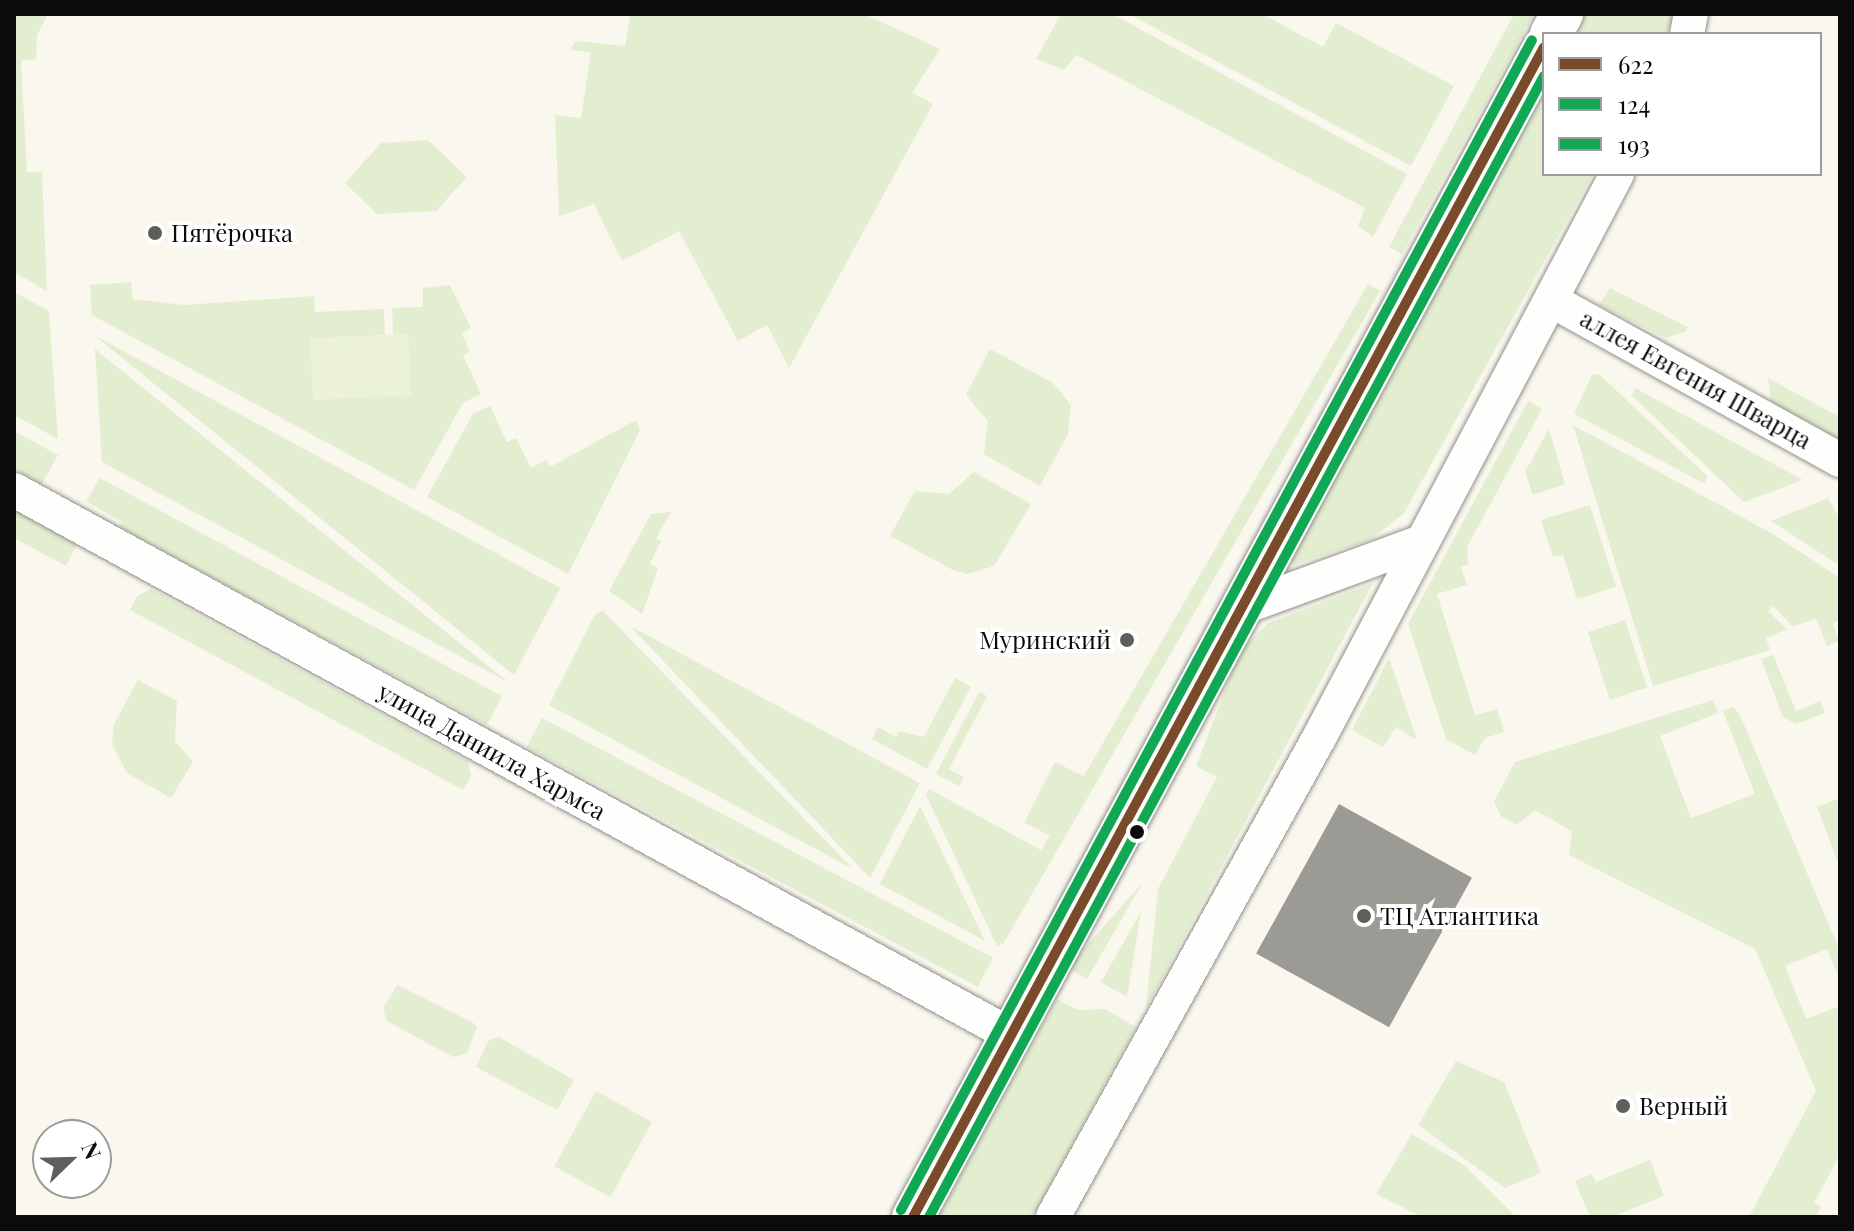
<!DOCTYPE html>
<html>
<head>
<meta charset="utf-8">
<style>
  body { margin:0 }
  #map { position:relative; width:1854px; height:1231px; overflow:hidden; background:#f9f7ee; font-family:"Playfair Display",serif }
  div>[style] { position:absolute }
  .green>* { inset:0; background:#e2eecf; transform-origin:0 0 }
  .pitch>* { inset:0; background:#ecf2d8; transform-origin:0 0 }
  .building>* { inset:0; background:#9c9a95; transform-origin:0 0 }
  .roads { filter:drop-shadow(0 0 2px #92918d) drop-shadow(0 0 2px #92918d) }
  .minor>* { height:34px; margin:-17px; padding:0 17px; transform-origin:17px; border-radius:17px; background:#fefefc }
  .tertiary>* { height:42px; margin:-21px; padding:0 21px; transform-origin:21px; border-radius:21px; background:#fefefc }
  .bus-1>* { height:10px; margin:-5px; padding:0 5px; transform-origin:5px; border-radius:5px; background:#7a4b2a }
  .bus-2>* { height:10px; margin:-5px; padding:0 5px; transform-origin:5px; border-radius:5px; background:#10a855 }
  .bus-3>* { height:10px; margin:-5px; padding:0 5px; transform-origin:5px; border-radius:5px; background:#10a855 }
  .dots>* { width:22px; height:22px; translate:-50% -50%; box-sizing:border-box; border:4px solid #fff; border-radius:50% }
  span { translate:-50% -50%; white-space:nowrap; text-align:center; line-height:1.15; -webkit-text-stroke:8px #fff; paint-order:stroke }
  .poi-label { font-size:24px; color:#0b0b0b }
  .left { translate:0 -50%; text-align:left }
  .right { translate:-100% -50%; text-align:right }
  .street-label { font-size:24px; color:#0b0b0b }
  .frame { position:absolute; inset:0; border:16px solid #0b0b0b; pointer-events:none }
  .legend { position:absolute; left:1542px; top:32px; width:280px; height:144px; box-sizing:border-box; background:#fff; border:2px solid #9d9d9d; margin:0; padding:10px 14px; list-style:none; font-size:24px; color:#0b0b0b }
  .legend li { display:flex; align-items:center; gap:16px; height:40px }
  .legend b { width:40px; border:2px solid #9d9d9d }
  .north { position:absolute; left:32px; top:1119px; width:80px; height:80px; box-sizing:border-box; background:#fff; border:2px solid #9d9d9d; border-radius:50%; rotate:67deg; font-size:22px; font-weight:700; line-height:32px; text-align:center; color:#0b0b0b }
  .north::after { content:''; display:block; margin:auto; width:28px; height:36px; background:#5e5e5a; clip-path:polygon(50% 0,100% 100%,50% 72%,0 100%) }
</style>
</head>
<body>
<div id="map">
  <div class="green">
    <i style="clip-path:polygon(14px 14px,48px 14px,37px 35px,36px 59px,21px 61px,27px 172px,42px 172px,47px 291px,14px 272px)"></i>
    <i style="clip-path:polygon(630px 14px,864px 14px,940px 49px,912px 93px,933px 104px,789px 368px,767px 325px,738px 341px,679px 231px,622px 261px,594px 204px,559px 216px,555px 115px,581px 118px,591px 52px,570px 50px,576px 41px,625px 46px)"></i>
    <i style="clip-path:polygon(1061px 14px,1112px 14px,1407px 174px,1373px 237px,1358px 226px,1365px 208px,1076px 55px,1064px 70px,1036px 59px)"></i>
    <i style="clip-path:polygon(1129px 14px,1262px 14px,1323px 47px,1336px 23px,1454px 86px,1411px 166px)"></i>
    <i style="clip-path:polygon(1514px 14px,1534px 14px,1402px 254px,1389px 247px)"></i>
    <i style="clip-path:polygon(1579px 14px,1674px 14px,1667px 34px,1568px 34px)"></i>
    <i style="clip-path:polygon(1544px 80px,1544px 174px,1593px 174px,1404px 513px,1370px 540px,1294px 565px,1291px 560px)"></i>
    <i style="clip-path:polygon(428px 140px,467px 177px,436px 211px,377px 214px,345px 183px,381px 143px)"></i>
    <i style="clip-path:polygon(131px 282px,133px 299px,184px 305px,314px 296px,315px 312px,384px 309px,385px 335px,311px 339px,314px 400px,407px 334px,393px 335px,392px 308px,423px 307px,423px 288px,450px 285px,471px 328px,462px 333px,470px 352px,463px 355px,481px 394px,463px 403px,414px 490px,92px 315px,90px 285px)"></i>
    <i style="left:1368px;top:284px;width:14px;height:754px;rotate:30deg"></i>
    <i style="clip-path:polygon(1610px 288px,1688px 327px,1686px 331px,1666px 338px,1599px 305px)"></i>
    <i style="clip-path:polygon(14px 292px,49px 311px,58px 439px,14px 415px)"></i>
    <i style="clip-path:polygon(94px 335px,560px 588px,514px 675px)"></i>
    <i style="clip-path:polygon(95px 349px,509px 683px,102px 462px)"></i>
    <i style="clip-path:polygon(990px 349px,1053px 383px,1071px 405px,1068px 434px,1040px 486px,984px 454px,988px 421px,966px 395px)"></i>
    <i style="clip-path:polygon(1599px 374px,1707px 476px,1705px 484px,1574px 414px,1592px 375px)"></i>
    <i style="clip-path:polygon(1768px 378px,1840px 417px,1840px 442px,1771px 402px)"></i>
    <i style="clip-path:polygon(1635px 388px,1803px 480px,1744px 502px,1632px 396px)"></i>
    <i style="clip-path:polygon(1528px 401px,1542px 409px,1467px 547px,1468px 564px,1461px 567px,1467px 585px,1437px 594px,1475px 715px,1497px 709px,1504px 732px,1485px 738px,1475px 755px,1446px 739px,1408px 624px)"></i>
    <i style="clip-path:polygon(490px 406px,507px 442px,516px 438px,531px 468px,546px 460px,550px 467px,636px 420px,640px 430px,568px 574px,427px 497px,473px 414px)"></i>
    <i style="clip-path:polygon(1573px 425px,1773px 534px,1840px 578px,1840px 620px,1833px 623px,1839px 641px,1827px 646px,1816px 618px,1793px 627px,1773px 606px,1768px 611px,1787px 629px,1766px 638px,1770px 650px,1653px 686px)"></i>
    <i style="clip-path:polygon(1549px 429px,1565px 484px,1533px 495px,1525px 472px)"></i>
    <i style="clip-path:polygon(14px 431px,58px 455px,42px 484px,14px 469px)"></i>
    <i style="clip-path:polygon(974px 472px,1031px 504px,994px 566px,967px 574px,953px 570px,890px 536px,915px 491px,949px 494px)"></i>
    <i style="clip-path:polygon(100px 478px,502px 696px,487px 725px,119px 527px,122px 522px,86px 501px)"></i>
    <i style="clip-path:polygon(1828px 498px,1840px 519px,1840px 566px,1771px 521px)"></i>
    <i style="clip-path:polygon(1590px 505px,1616px 587px,1577px 599px,1563px 555px,1553px 557px,1541px 520px)"></i>
    <i style="clip-path:polygon(14px 506px,78px 541px,66px 566px,14px 538px)"></i>
    <i style="clip-path:polygon(671px 512px,656px 538px,661px 541px,650px 564px,658px 568px,642px 614px,609px 591px,651px 514px)"></i>
    <i style="clip-path:polygon(1373px 583px,1146px 1008px,1158px 889px,1217px 777px,1196px 766px,1240px 652px,1268px 623px)"></i>
    <i style="clip-path:polygon(151px 589px,468px 761px,471px 776px,463px 790px,130px 610px,137px 596px)"></i>
    <i style="clip-path:polygon(603px 611px,853px 869px,549px 705px,595px 614px)"></i>
    <i style="left:1625px;top:620px;width:71px;height:39px;rotate:72deg"></i>
    <i style="clip-path:polygon(630px 626px,920px 783px,870px 878px)"></i>
    <i style="clip-path:polygon(1773px 655px,1796px 711px,1820px 701px,1825px 713px,1796px 724px,1783px 717px,1761px 659px)"></i>
    <i style="clip-path:polygon(1389px 658px,1417px 740px,1396px 727px,1383px 747px,1352px 730px)"></i>
    <i style="clip-path:polygon(955px 678px,971px 687px,927px 769px,872px 739px,878px 727px,896px 737px,899px 731px,924px 737px)"></i>
    <i style="clip-path:polygon(138px 680px,177px 701px,175px 741px,193px 762px,171px 798px,127px 773px,112px 744px,114px 724px)"></i>
    <i style="clip-path:polygon(979px 692px,987px 696px,949px 769px,964px 777px,959px 786px,936px 774px)"></i>
    <i style="clip-path:polygon(evenodd,1713px 700px,1718px 712px,1733px 707px,1740px 715px,1840px 951px,1840px 980px,1827px 949px,1785px 966px,1806px 1019px,1840px 1006px,1840px 1155px,1814px 1203px,1821px 1207px,1816px 1217px,1749px 1217px,1816px 1091px,1755px 949px,1569px 855px,1572px 831px,1535px 810px,1517px 825px,1501px 816px,1494px 802px,1515px 762px,1713px 700px,1723px 711px,1755px 794px,1691px 818px,1660px 736px,1723px 711px)"></i>
    <i style="left:542px;top:718px;width:511px;height:33px;rotate:28deg"></i>
    <i style="left:1055px;top:762px;width:37px;height:68px;rotate:27deg"></i>
    <i style="clip-path:polygon(929px 789px,1048px 854px,998px 948px,926px 795px)"></i>
    <i style="clip-path:polygon(1840px 798px,1840px 868px,1817px 807px)"></i>
    <i style="clip-path:polygon(920px 806px,985px 941px,880px 884px)"></i>
    <i style="clip-path:polygon(1143px 882px,1087px 979px,1071px 970px,1082px 951px)"></i>
    <i style="clip-path:polygon(1141px 912px,1127px 997px,1101px 982px)"></i>
    <i style="clip-path:polygon(397px 985px,472px 1022px,477px 1027px,467px 1053px,453px 1057px,387px 1021px,383px 1008px)"></i>
    <i style="clip-path:polygon(1057px 999px,1078px 1010px,1105px 1009px,1136px 1027px,1032px 1217px,939px 1217px)"></i>
    <i style="clip-path:polygon(499px 1037px,574px 1080px,557px 1110px,476px 1067px,489px 1040px)"></i>
    <i style="clip-path:polygon(1456px 1061px,1504px 1082px,1541px 1173px,1505px 1188px,1418px 1125px)"></i>
    <i style="left:596px;top:1091px;width:64px;height:86px;rotate:29deg"></i>
    <i style="clip-path:polygon(1412px 1134px,1464px 1165px,1516px 1217px,1422px 1217px,1376px 1194px)"></i>
    <i style="clip-path:polygon(1650px 1160px,1664px 1196px,1612px 1217px,1590px 1217px,1575px 1181px,1592px 1174px,1596px 1182px)"></i>
  </div>
  <div class="pitch">
    <i style="left:408px;top:334px;width:61px;height:98px;rotate:87deg"></i>
  </div>
  <div class="building">
    <i style="left:1339px;top:804px;width:152px;height:171px;rotate:29deg"></i>
  </div>
  <div class="roads">
    <div class="minor">
      <i style="left:1687px;top:34px;width:20px;rotate:-79deg"></i>
      <i style="left:1551px;top:300px;width:330px;rotate:29deg"></i>
      <i style="left:14px;top:490px;width:1136px;rotate:28.66deg"></i>
      <i style="left:1239px;top:609px;width:191px;rotate:-20.2deg"></i>
      <i style="left:1053px;top:1217px;width:548px;rotate:-60.96deg"></i>
      <i style="left:1319px;top:738px;width:638px;rotate:-62.15deg"></i>
    </div>
    <div class="tertiary">
      <i style="left:1551px;top:34px;width:23px;rotate:-61deg"></i>
      <i style="left:913px;top:1217px;width:1329px;rotate:-61.66deg"></i>
    </div>
  </div>
  <div class="bus-1">
    <i style="left:913px;top:1217px;width:1329px;rotate:-61.66deg"></i>
  </div>
  <div class="bus-2">
    <i style="left:929px;top:1217px;width:1296px;rotate:-61.68deg"></i>
  </div>
  <div class="bus-3">
    <i style="left:901px;top:1210px;width:1329px;rotate:-61.66deg"></i>
  </div>
  <div class="dots">
    <i style="left:155px;top:233px;background:#5e5e5a"></i>
    <i style="left:1127px;top:640px;background:#5e5e5a"></i>
    <i style="left:1137px;top:832px;background:#0b0b0b"></i>
    <i style="left:1364px;top:916px;background:#5e5e5a"></i>
    <i style="left:1623px;top:1106px;background:#5e5e5a"></i>
  </div>
  <div class="poi-label">
    <span class="left" style="left:171px;top:233px">Пятёрочка</span>
    <span class="right" style="left:1111px;top:640px">Муринский</span>
    <span class="left" style="left:1380px;top:916px">ТЦ Атлантика</span>
    <span class="left" style="left:1639px;top:1106px">Верный</span>
  </div>
  <div class="street-label">
    <span style="left:1696px;top:379px;rotate:29deg">аллея Евгения Шварца</span>
    <span style="left:492px;top:751px;rotate:29deg">улица Даниила Хармса</span>
  </div>
  <div class="frame"></div>
  <ul class="legend">
  <li><b style="height:10px;background:#7a4b2a"></b>622</li>
  <li><b style="height:10px;background:#10a855"></b>124</li>
  <li><b style="height:10px;background:#10a855"></b>193</li>
  </ul>
  <div class="north">N</div>
</div>
</body>
</html>
